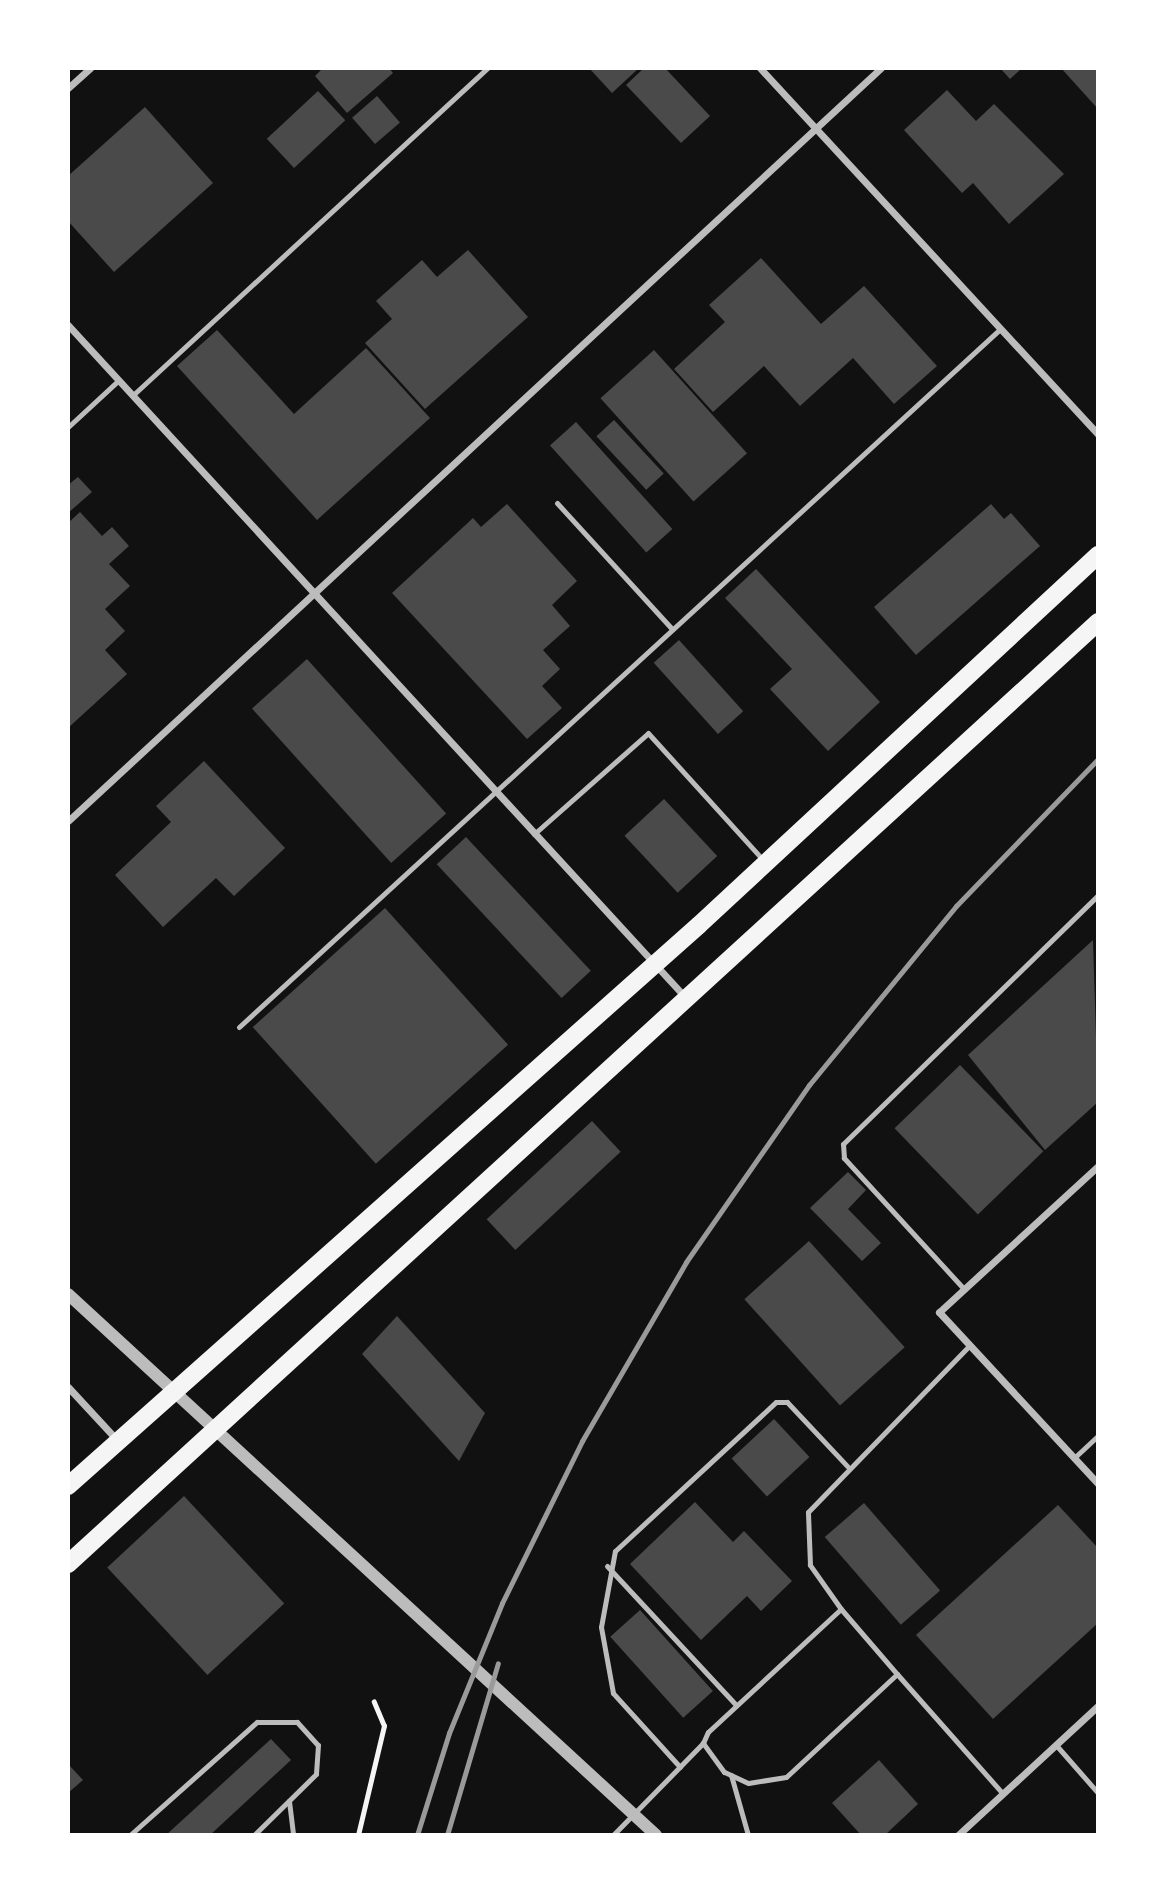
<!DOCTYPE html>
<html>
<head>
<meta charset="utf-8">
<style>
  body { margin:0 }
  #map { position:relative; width:1166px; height:1903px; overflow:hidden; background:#111; font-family:"Times New Roman",serif }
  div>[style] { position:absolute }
  .building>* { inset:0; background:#4a4a4a; transform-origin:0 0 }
  .path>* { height:4.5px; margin:-2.25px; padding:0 2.25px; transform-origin:2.25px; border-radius:2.25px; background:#f5f5f5 }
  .service>* { height:5px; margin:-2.5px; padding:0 2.5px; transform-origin:2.5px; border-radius:2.5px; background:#bcbcbc }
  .minor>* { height:7px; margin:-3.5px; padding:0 3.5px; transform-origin:3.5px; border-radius:3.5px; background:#bcbcbc }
  .tertiary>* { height:12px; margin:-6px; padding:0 6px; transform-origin:6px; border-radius:6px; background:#bcbcbc }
  .primary>* { height:18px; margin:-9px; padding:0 9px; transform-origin:9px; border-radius:9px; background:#f5f5f5 }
  .rail>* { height:5px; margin:-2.5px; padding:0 2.5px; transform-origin:2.5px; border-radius:2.5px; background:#9a9a9a }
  span { translate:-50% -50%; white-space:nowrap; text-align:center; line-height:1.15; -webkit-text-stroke:5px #fff; paint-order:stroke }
  .frame { position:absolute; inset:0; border:70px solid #fff; pointer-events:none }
</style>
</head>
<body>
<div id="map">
  <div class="building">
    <i style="clip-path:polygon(323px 68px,389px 68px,393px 73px,347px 113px,315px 76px)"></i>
    <i style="clip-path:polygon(589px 68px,639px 68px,612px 93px)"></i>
    <i style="clip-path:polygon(644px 68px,665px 68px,710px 116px,681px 143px,626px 85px)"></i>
    <i style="clip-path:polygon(1000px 68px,1022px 68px,1010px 79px)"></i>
    <i style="clip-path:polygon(1061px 68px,1098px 68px,1098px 109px)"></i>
    <i style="clip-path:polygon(947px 90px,976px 121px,994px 104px,1064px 174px,1009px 224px,973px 183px,962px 193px,904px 130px)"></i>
    <i style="left:318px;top:91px;width:40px;height:70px;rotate:47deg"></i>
    <i style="left:377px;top:96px;width:35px;height:33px;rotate:49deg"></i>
    <i style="clip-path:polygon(145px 107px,213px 183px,114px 272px,68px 221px,68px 176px)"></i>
    <i style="clip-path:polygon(468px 250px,528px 317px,425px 409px,365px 343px,392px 319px,376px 301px,422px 260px,437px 277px)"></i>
    <i style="clip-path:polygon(761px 258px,821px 324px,864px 286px,937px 366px,894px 404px,853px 358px,800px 406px,764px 366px,713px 412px,674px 369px,725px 322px,709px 305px)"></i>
    <i style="clip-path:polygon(217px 330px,294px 414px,366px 348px,430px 418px,317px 520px,177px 366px)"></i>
    <i style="left:654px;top:350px;width:139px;height:72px;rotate:48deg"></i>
    <i style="left:614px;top:420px;width:73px;height:24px;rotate:47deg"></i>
    <i style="left:576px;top:422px;width:144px;height:35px;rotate:48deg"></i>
    <i style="clip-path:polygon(78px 477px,92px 492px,68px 513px,68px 485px)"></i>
    <i style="clip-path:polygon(507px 504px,577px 581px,552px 605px,570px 626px,543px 650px,560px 669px,542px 686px,562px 708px,527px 739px,392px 593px,473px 518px,481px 527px)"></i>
    <i style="clip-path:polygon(991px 504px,1004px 519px,1011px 513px,1040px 546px,916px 655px,874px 607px)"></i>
    <i style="clip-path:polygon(80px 512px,102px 536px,112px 527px,129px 546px,109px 564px,130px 586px,105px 609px,125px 631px,105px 650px,127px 674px,68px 728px,68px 523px)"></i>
    <i style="clip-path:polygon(756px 569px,880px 702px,828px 751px,770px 689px,792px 669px,725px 598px)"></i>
    <i style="left:679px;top:640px;width:96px;height:34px;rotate:48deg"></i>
    <i style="left:307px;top:659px;width:208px;height:74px;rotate:48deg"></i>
    <i style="clip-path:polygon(204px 761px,285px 848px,234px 896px,216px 878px,163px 927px,115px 875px,171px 822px,156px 806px)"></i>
    <i style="left:664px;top:799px;width:78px;height:54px;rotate:47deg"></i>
    <i style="left:466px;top:837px;width:183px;height:40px;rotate:47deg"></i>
    <i style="left:385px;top:908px;width:184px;height:178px;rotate:48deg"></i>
    <i style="clip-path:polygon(1093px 940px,1098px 1102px,1045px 1150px,968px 1055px)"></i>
    <i style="left:960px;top:1065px;width:120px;height:91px;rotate:46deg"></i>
    <i style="left:592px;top:1121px;width:42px;height:144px;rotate:47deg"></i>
    <i style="clip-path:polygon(848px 1172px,866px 1190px,848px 1209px,881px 1243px,862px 1261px,810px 1208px)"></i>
    <i style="left:809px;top:1241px;width:143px;height:87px;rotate:48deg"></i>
    <i style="clip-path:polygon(397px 1316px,485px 1413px,459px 1461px,362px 1354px)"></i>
    <i style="left:774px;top:1419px;width:52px;height:58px;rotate:47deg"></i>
    <i style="left:184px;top:1496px;width:147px;height:105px;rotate:47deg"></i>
    <i style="clip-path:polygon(695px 1502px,733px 1542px,744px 1531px,792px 1581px,761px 1611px,747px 1596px,701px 1640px,630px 1564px)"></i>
    <i style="left:864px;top:1503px;width:116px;height:52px;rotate:49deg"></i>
    <i style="clip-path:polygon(1058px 1505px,1098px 1548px,1098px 1623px,993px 1719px,916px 1635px)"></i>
    <i style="left:640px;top:1610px;width:109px;height:40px;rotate:48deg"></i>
    <i style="clip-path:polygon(271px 1739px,291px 1760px,210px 1835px,166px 1835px)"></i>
    <i style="clip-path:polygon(879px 1760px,918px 1804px,885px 1835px,861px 1835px,832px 1803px)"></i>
    <i style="clip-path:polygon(68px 1764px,83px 1780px,68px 1793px)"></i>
  </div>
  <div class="path">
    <i style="left:358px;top:1835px;width:112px;rotate:-76.6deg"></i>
    <i style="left:384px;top:1726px;width:26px;rotate:-113deg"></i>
  </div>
  <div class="service">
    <i style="left:133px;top:395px;width:482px;rotate:-42.7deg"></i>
    <i style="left:68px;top:427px;width:69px;rotate:-42.7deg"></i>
    <i style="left:557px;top:503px;width:169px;rotate:47.6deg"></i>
    <i style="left:534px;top:834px;width:152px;rotate:-41.5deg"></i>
    <i style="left:648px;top:733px;width:173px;rotate:47.8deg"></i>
    <i style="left:239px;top:1027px;width:1031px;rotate:-42.52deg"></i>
    <i style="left:964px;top:1289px;width:178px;rotate:-132.5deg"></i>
    <i style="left:844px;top:1158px;width:14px;rotate:-94deg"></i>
    <i style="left:843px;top:1144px;width:356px;rotate:-44.3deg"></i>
    <i style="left:1074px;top:1458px;width:33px;rotate:-43deg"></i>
    <i style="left:607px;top:1566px;width:190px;rotate:47.1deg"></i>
    <i style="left:841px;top:1609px;width:86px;rotate:49.3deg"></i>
    <i style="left:897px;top:1674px;width:151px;rotate:137.1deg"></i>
    <i style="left:786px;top:1777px;width:38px;rotate:171deg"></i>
    <i style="left:748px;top:1783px;width:26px;rotate:-155deg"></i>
    <i style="left:724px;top:1772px;width:36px;rotate:-126deg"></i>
    <i style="left:703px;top:1743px;width:12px;rotate:-66deg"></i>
    <i style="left:708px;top:1732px;width:181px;rotate:-42.8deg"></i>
    <i style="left:841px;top:1609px;width:54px;rotate:-125.2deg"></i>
    <i style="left:810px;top:1565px;width:53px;rotate:-92.2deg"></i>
    <i style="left:808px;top:1512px;width:233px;rotate:-45.9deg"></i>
    <i style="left:897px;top:1674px;width:160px;rotate:48.5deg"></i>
    <i style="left:1056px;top:1745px;width:64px;rotate:48.8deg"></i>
    <i style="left:680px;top:1767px;width:100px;rotate:-132.2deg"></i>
    <i style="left:613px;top:1693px;width:67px;rotate:-100.3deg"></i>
    <i style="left:601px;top:1627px;width:77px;rotate:-79.6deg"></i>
    <i style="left:615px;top:1551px;width:219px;rotate:-42.8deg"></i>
    <i style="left:776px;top:1402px;width:11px"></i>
    <i style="left:787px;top:1402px;width:88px;rotate:46.8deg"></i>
    <i style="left:731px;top:1775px;width:62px;rotate:74.2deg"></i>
    <i style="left:289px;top:1801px;width:34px;rotate:83deg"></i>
    <i style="left:130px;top:1835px;width:170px;rotate:-41.7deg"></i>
    <i style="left:257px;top:1722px;width:40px"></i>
    <i style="left:297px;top:1722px;width:31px;rotate:48deg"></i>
    <i style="left:318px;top:1745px;width:29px;rotate:94deg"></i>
    <i style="left:316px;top:1774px;width:87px;rotate:135.5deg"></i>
    <i style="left:613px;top:1835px;width:129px;rotate:-45.6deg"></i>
  </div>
  <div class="minor">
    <i style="left:760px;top:68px;width:498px;rotate:47.3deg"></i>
    <i style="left:68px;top:88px;width:30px;rotate:-42deg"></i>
    <i style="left:68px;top:325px;width:912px;rotate:47.44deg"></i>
    <i style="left:68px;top:821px;width:1108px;rotate:-42.81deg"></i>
    <i style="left:1098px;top:1166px;width:216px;rotate:137.4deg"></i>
    <i style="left:939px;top:1312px;width:234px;rotate:47.2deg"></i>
    <i style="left:68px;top:1387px;width:72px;rotate:47.2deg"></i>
    <i style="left:958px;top:1835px;width:190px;rotate:-42.7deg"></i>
  </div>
  <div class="tertiary">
    <i style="left:68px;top:1294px;width:799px;rotate:42.62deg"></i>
  </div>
  <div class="primary">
    <i style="left:68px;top:1486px;width:844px;rotate:-41.64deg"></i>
    <i style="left:699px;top:925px;width:544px;rotate:-42.84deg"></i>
    <i style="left:68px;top:1564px;width:1396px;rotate:-42.44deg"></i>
  </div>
  <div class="rail">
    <i style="left:417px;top:1835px;width:107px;rotate:-72.6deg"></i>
    <i style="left:449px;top:1733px;width:140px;rotate:-67.8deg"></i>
    <i style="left:502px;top:1603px;width:181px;rotate:-63.7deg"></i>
    <i style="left:582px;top:1441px;width:207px;rotate:-59.8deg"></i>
    <i style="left:686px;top:1262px;width:216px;rotate:-55.2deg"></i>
    <i style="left:809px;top:1085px;width:232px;rotate:-50.6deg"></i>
    <i style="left:956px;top:906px;width:204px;rotate:-46deg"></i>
    <i style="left:447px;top:1835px;width:179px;rotate:-73.5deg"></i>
  </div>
  <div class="frame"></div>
</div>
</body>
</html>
